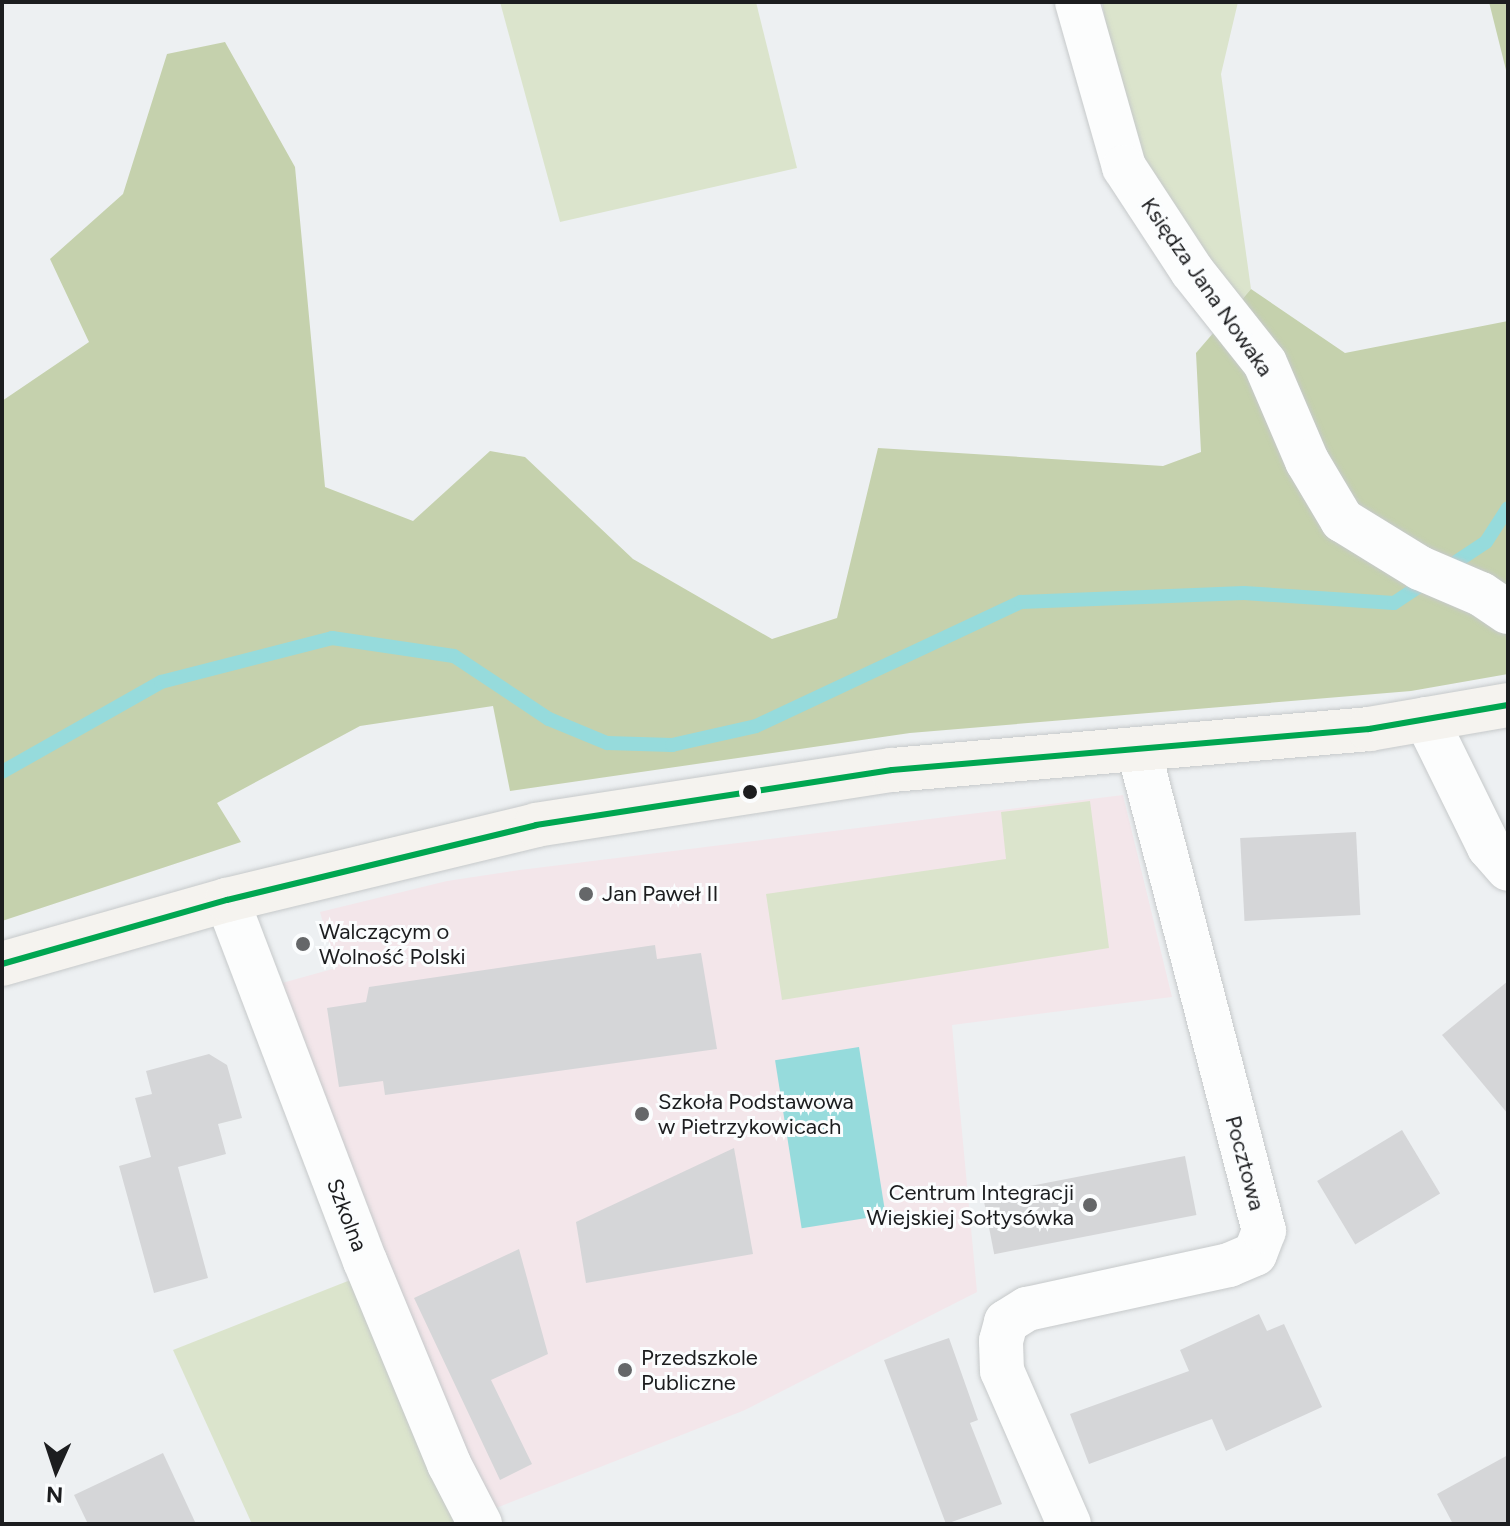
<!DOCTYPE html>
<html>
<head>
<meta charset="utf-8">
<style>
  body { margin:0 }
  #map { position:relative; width:1510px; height:1526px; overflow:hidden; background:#edf0f2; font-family:Figtree,sans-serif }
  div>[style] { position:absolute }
  .education>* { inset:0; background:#f3e6ea }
  .green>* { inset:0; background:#dbe4cc }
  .forest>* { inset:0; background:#c5d1ad }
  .water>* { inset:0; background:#96dbdc; transform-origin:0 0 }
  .stream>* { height:14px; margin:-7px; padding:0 7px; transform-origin:7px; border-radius:7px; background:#96dbdc }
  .building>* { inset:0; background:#d5d6d8; transform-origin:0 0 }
  .roads { filter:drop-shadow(0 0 2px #c6c9ca) drop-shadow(0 0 2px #c6c9ca) }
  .street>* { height:44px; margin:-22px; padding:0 22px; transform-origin:22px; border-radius:22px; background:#fcfdfd }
  .secondary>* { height:44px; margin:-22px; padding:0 22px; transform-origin:22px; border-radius:22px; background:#f5f3ef }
  .bus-1>* { height:6px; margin:-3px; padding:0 3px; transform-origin:3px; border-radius:3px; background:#00a651 }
  .dots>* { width:22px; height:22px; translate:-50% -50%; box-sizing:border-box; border:4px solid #fbfdfe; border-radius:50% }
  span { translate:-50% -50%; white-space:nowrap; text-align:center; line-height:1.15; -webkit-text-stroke:6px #fbfdfe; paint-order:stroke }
  .street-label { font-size:22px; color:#1c1d1f }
  .poi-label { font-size:22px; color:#1c1d1f }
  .left { translate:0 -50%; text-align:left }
  .right { translate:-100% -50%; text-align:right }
  .frame { position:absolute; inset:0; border:4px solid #1c1d1f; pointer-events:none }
  .north { position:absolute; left:16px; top:1430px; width:80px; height:80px; -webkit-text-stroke:6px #fbfdfe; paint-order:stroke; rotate:183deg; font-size:22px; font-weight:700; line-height:32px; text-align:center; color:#1c1d1f }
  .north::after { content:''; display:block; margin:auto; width:28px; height:36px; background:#1c1d1f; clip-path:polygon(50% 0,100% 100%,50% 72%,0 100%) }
</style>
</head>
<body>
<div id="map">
  <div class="education">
    <i style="clip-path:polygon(1123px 795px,1172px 997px,952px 1025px,977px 1292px,745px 1410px,486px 1512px,275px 985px,336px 968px,320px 912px,447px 881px,520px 870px)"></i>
  </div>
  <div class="green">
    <i style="clip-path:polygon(500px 2px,756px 2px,797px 168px,560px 222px)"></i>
    <i style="clip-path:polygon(1102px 2px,1238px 2px,1221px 74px,1251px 289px,1236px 306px,1149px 172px,1118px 91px)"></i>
    <i style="clip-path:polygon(1090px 801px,1109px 948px,782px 1000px,766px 894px,1006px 859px,1001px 812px)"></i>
    <i style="clip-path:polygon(353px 1279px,460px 1524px,252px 1524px,173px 1350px)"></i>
  </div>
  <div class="forest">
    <i style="clip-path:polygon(1489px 2px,1508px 2px,1508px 78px)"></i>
    <i style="clip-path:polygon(225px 42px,295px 167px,325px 487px,413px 521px,490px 451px,525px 457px,633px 559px,772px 639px,837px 618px,878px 448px,1163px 466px,1201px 452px,1196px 353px,1251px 289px,1345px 353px,1508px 321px,1508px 674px,1411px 691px,910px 733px,510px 791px,493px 706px,360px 726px,217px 803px,241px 842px,2px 921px,2px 401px,89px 342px,50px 259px,123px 194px,167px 54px)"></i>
  </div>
  <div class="water">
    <i style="left:859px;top:1047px;width:170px;height:85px;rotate:81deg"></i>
  </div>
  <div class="stream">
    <i style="left:2px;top:772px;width:183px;rotate:-29.5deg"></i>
    <i style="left:161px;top:682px;width:177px;rotate:-14.4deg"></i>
    <i style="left:332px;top:638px;width:123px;rotate:8.4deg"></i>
    <i style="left:454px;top:656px;width:114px;rotate:33.6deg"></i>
    <i style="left:549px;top:719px;width:63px;rotate:22.5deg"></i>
    <i style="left:607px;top:743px;width:65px;rotate:1.8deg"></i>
    <i style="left:672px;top:745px;width:86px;rotate:-12.7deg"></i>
    <i style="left:756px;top:726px;width:293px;rotate:-25.1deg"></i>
    <i style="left:1021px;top:602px;width:223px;rotate:-2.3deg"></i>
    <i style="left:1244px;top:593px;width:150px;rotate:3.8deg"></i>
    <i style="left:1394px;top:603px;width:110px;rotate:-33.5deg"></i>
    <i style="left:1486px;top:542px;width:40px;rotate:-57.1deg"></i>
  </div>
  <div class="building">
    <i style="left:1356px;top:832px;width:83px;height:116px;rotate:87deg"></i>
    <i style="clip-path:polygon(655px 945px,657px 959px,701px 953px,717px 1049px,385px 1095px,383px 1081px,339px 1087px,327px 1008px,366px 1002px,369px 987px)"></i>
    <i style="clip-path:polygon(1508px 981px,1508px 1114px,1442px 1035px)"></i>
    <i style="clip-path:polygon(209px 1054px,227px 1065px,242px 1118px,218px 1124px,226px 1154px,178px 1167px,208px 1278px,154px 1293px,119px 1166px,151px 1157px,135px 1098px,152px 1094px,146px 1071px)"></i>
    <i style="left:1402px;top:1130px;width:74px;height:99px;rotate:59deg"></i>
    <i style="clip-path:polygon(734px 1148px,753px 1254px,586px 1283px,576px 1222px)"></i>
    <i style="left:1185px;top:1156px;width:60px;height:206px;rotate:79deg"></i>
    <i style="clip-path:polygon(519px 1249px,548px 1354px,491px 1380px,532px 1464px,500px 1480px,414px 1298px)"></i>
    <i style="clip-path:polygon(1259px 1314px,1267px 1331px,1284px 1324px,1322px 1407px,1226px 1451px,1212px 1419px,1089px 1464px,1070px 1414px,1189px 1371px,1180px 1350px)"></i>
    <i style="clip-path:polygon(949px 1338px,978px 1420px,970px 1423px,1002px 1504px,946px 1524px,884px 1360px)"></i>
    <i style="clip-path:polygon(163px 1453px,196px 1524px,88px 1524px,74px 1495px)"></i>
    <i style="clip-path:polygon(1508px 1455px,1508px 1524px,1453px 1524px,1437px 1494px)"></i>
  </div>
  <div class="roads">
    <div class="street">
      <i style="left:1077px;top:2px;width:172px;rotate:74.1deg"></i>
      <i style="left:1124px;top:167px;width:124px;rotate:56.8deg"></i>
      <i style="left:1192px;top:271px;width:117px;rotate:51.6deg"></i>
      <i style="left:1265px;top:363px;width:107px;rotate:66.8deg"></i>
      <i style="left:1307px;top:461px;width:69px;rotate:59.3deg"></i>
      <i style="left:1342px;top:520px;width:92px;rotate:31.6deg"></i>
      <i style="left:1420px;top:568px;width:66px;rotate:23.1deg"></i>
      <i style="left:1481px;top:594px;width:32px;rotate:34deg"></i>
      <i style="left:1426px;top:719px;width:143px;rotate:63.8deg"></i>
      <i style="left:1489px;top:847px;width:29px;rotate:49deg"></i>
      <i style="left:227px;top:900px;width:386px;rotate:69.1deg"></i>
      <i style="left:365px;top:1261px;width:220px;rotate:67.5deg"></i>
      <i style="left:449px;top:1464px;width:68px;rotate:62.7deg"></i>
      <i style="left:1069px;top:1524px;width:167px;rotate:-113.6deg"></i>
      <i style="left:1002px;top:1371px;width:30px;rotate:-92deg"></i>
      <i style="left:1001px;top:1341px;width:20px;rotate:-75deg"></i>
      <i style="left:1006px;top:1322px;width:25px;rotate:-32deg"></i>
      <i style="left:1027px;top:1309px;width:207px;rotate:-12.3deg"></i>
      <i style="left:1229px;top:1265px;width:28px;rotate:-23deg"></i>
      <i style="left:1255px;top:1254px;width:25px;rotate:-69deg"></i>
      <i style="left:1264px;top:1231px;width:498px;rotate:-104.6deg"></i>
    </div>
    <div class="secondary">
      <i style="left:2px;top:964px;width:234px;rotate:-15.9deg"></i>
      <i style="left:227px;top:900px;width:318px;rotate:-13.6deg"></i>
      <i style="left:536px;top:825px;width:360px;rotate:-8.8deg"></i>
      <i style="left:892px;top:770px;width:479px;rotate:-4.9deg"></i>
      <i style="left:1369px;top:729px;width:141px;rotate:-9.8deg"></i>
    </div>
  </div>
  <div class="bus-1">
    <i style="left:2px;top:964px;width:234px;rotate:-15.9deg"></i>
    <i style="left:227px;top:900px;width:318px;rotate:-13.6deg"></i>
    <i style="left:536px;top:825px;width:360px;rotate:-8.8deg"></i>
    <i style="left:892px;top:770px;width:479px;rotate:-4.9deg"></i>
    <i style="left:1369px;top:729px;width:141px;rotate:-9.8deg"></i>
  </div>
  <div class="dots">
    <i style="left:750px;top:792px;background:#1c1d1f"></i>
    <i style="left:586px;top:894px;background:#656769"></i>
    <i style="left:303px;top:944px;background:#656769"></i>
    <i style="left:642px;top:1114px;background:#656769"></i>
    <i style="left:1090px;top:1205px;background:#656769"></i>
    <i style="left:625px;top:1370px;background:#656769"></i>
  </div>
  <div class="street-label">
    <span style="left:1207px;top:287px;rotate:55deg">Księdza Jana Nowaka</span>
    <span style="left:1245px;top:1163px;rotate:75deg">Pocztowa</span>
    <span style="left:347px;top:1215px;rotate:69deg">Szkolna</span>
  </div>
  <div class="poi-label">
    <span class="left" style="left:602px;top:894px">Jan Paweł II</span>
    <span class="left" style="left:319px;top:944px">Walczącym o<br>Wolność Polski</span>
    <span class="left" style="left:658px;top:1114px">Szkoła Podstawowa<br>w Pietrzykowicach</span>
    <span class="right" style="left:1074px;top:1205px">Centrum Integracji<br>Wiejskiej Sołtysówka</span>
    <span class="left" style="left:641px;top:1370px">Przedszkole<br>Publiczne</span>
  </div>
  <div class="frame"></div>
  <div class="north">N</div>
</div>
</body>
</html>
